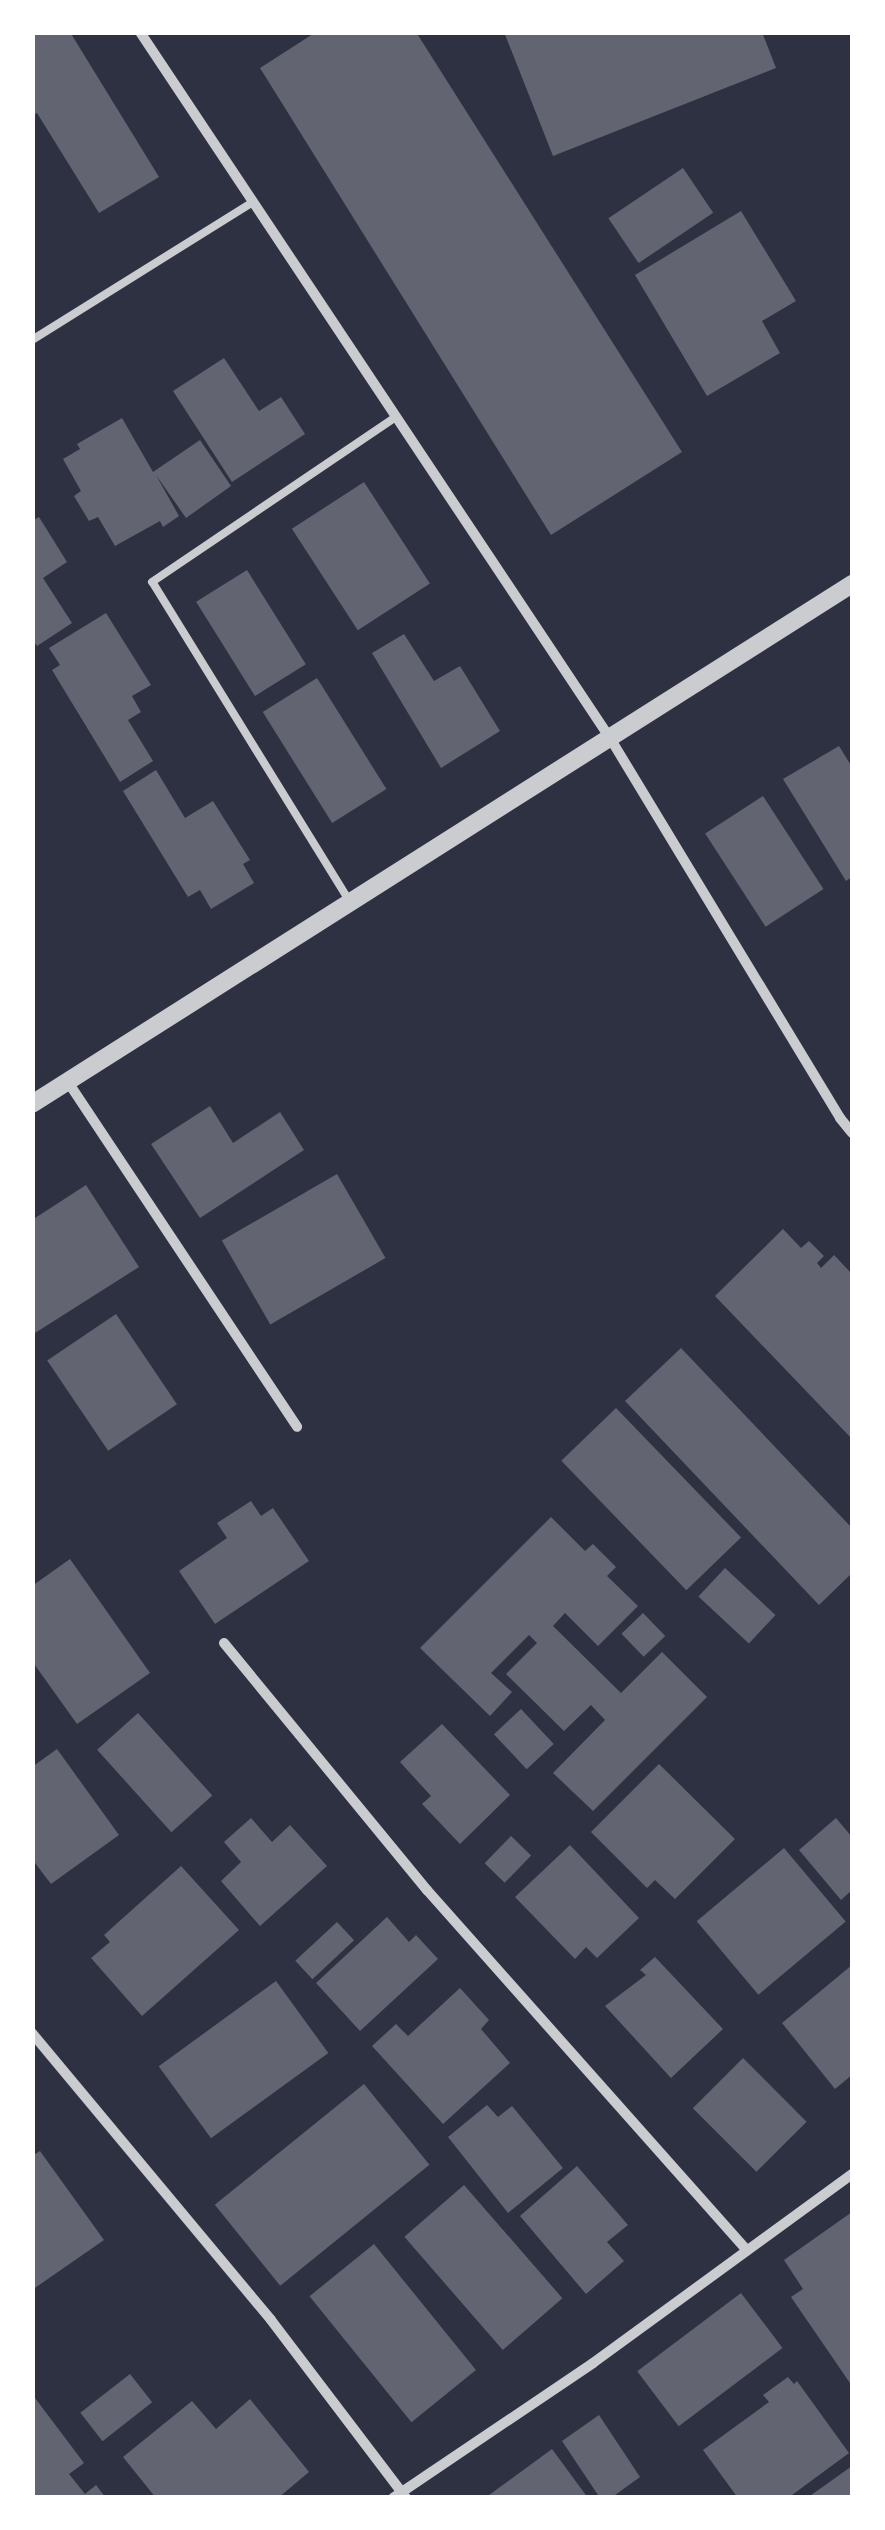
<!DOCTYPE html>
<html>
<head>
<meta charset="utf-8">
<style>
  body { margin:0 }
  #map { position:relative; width:885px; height:2530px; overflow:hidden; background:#2d3142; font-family:Quicksand,sans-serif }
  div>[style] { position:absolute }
  .building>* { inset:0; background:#626471; transform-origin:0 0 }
  .service>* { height:8px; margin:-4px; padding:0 4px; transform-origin:4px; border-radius:4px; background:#caccd0 }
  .minor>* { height:10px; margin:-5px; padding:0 5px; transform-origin:5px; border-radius:5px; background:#caccd0 }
  .tertiary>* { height:18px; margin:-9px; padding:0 9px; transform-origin:9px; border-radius:9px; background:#caccd0 }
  span { translate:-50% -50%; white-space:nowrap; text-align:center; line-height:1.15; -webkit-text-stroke:8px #fff; paint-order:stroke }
  .frame { position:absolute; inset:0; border:35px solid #fff; pointer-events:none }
</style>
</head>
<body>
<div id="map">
  <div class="building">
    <i style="clip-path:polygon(32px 32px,70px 32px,159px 177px,99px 213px,37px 113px,32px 116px)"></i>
    <i style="clip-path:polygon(316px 32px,416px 32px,682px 452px,551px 535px,260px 68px)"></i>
    <i style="clip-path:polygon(504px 32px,762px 32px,776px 68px,553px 156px)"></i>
    <i style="left:683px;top:168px;width:54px;height:90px;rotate:56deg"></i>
    <i style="clip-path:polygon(741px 211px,796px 301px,762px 321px,780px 353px,707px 396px,635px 275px)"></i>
    <i style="clip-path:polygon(224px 358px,259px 411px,281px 397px,305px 434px,232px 482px,173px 391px)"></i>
    <i style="clip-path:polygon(122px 418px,153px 472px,200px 440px,231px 486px,186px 518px,156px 475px,179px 516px,163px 527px,160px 521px,115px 546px,98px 517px,89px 521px,74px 496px,81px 491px,63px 459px,80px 449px,77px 444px)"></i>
    <i style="left:364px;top:482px;width:121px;height:86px;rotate:57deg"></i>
    <i style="clip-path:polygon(39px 517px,67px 562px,43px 578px,72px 623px,37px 646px,32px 639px,32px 521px)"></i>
    <i style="left:247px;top:570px;width:111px;height:60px;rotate:58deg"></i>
    <i style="clip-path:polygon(106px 613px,151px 685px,132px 696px,141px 712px,128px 720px,153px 761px,120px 782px,52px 670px,60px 665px,49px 648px)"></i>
    <i style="clip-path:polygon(404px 634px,434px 681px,460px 666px,500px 731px,441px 768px,372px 653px)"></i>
    <i style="left:317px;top:678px;width:131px;height:64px;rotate:58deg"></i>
    <i style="clip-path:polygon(839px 746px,852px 767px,852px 877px,846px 881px,783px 779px)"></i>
    <i style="clip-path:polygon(156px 770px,185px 818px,213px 801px,250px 860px,243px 864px,254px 883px,211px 909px,200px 890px,188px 897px,123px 791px)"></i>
    <i style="left:763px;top:796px;width:111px;height:69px;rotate:57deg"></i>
    <i style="clip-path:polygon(210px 1106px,233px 1143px,280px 1112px,304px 1150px,200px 1218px,151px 1144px)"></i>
    <i style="left:337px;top:1174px;width:97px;height:133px;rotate:60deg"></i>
    <i style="clip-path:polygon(86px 1185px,139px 1267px,35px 1333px,32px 1220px)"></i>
    <i style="clip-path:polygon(783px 1229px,801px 1248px,809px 1241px,824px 1256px,817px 1263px,821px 1268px,834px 1255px,852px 1274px,852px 1439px,715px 1296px)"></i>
    <i style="left:116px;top:1314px;width:109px;height:83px;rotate:56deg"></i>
    <i style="clip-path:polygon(681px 1348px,852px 1528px,852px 1573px,819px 1605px,625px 1401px)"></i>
    <i style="left:616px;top:1408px;width:180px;height:76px;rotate:46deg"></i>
    <i style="clip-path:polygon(251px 1501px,261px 1516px,273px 1508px,309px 1561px,215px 1624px,179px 1571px,227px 1538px,217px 1523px)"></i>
    <i style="clip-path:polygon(551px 1517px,585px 1551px,593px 1544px,616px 1567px,607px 1576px,638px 1606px,598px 1646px,565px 1613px,553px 1626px,621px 1693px,662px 1652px,707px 1697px,593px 1811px,553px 1773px,605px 1720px,591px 1705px,564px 1731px,506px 1674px,537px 1643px,529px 1635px,491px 1673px,512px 1692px,490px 1716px,420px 1648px)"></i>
    <i style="clip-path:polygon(70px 1559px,150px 1673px,77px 1724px,32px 1661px,32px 1586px)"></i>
    <i style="left:725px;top:1568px;width:69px;height:39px;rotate:43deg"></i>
    <i style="left:643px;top:1613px;width:32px;height:30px;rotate:46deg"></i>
    <i style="left:521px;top:1709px;width:48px;height:37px;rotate:47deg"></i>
    <i style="left:138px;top:1713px;width:111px;height:55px;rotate:48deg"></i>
    <i style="clip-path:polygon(442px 1724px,510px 1795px,460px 1844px,422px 1804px,431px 1796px,400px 1762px)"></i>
    <i style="clip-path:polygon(57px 1749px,119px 1835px,51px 1884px,32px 1859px,32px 1767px)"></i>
    <i style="clip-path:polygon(659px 1764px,735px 1839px,675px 1899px,655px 1880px,647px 1888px,591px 1832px)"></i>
    <i style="clip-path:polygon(251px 1818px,272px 1842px,290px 1825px,327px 1866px,260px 1926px,221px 1881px,241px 1862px,224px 1842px)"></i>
    <i style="clip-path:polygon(836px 1818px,852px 1837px,852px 1890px,841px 1900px,799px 1850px)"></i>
    <i style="left:511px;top:1836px;width:28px;height:38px;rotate:44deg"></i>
    <i style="clip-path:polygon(570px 1845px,639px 1918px,597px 1958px,586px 1947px,575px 1959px,515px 1897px)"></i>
    <i style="left:784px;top:1848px;width:96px;height:114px;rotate:50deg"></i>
    <i style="clip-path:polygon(181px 1866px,239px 1930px,142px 2016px,91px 1958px,110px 1942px,104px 1935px)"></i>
    <i style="clip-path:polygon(387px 1917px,409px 1942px,416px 1935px,438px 1959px,360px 2031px,316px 1983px)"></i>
    <i style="left:337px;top:1922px;width:25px;height:57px;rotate:47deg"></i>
    <i style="clip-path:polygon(655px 1957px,723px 2029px,671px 2078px,605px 2006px,646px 1975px,640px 1970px)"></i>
    <i style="clip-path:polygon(852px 1965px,852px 2075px,835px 2089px,782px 2023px)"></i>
    <i style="left:276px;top:1981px;width:89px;height:145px;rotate:54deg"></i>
    <i style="clip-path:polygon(460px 1988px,489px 2020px,481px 2029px,510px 2063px,443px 2124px,372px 2046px,396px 2024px,408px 2036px)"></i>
    <i style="left:743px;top:2058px;width:90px;height:71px;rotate:45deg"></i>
    <i style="left:364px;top:2084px;width:104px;height:192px;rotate:51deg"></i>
    <i style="clip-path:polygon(487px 2105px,498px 2117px,512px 2106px,563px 2168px,508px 2213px,448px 2137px)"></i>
    <i style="clip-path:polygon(40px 2151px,104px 2240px,32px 2290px,32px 2156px)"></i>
    <i style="clip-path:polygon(577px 2166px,628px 2225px,607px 2242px,624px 2261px,586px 2294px,520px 2216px)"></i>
    <i style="left:464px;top:2185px;width:150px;height:79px;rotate:49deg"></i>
    <i style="clip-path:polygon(852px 2212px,852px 2386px,791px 2297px,803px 2289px,784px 2260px)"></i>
    <i style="left:374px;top:2244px;width:162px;height:83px;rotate:51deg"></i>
    <i style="left:741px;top:2293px;width:69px;height:130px;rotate:53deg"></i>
    <i style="left:130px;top:2374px;width:36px;height:63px;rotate:52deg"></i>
    <i style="clip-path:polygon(788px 2377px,794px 2384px,797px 2381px,849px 2453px,788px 2498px,738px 2498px,703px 2450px,769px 2402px,763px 2395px)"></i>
    <i style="clip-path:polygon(32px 2394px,84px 2463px,69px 2474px,85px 2494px,96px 2485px,106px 2498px,32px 2498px)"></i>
    <i style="clip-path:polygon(250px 2399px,309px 2472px,278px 2498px,156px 2498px,123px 2457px,192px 2401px,216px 2429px)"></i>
    <i style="clip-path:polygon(599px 2415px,640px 2477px,611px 2498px,600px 2498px,562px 2441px)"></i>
    <i style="clip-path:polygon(552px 2449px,588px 2498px,485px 2498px)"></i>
    <i style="clip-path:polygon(852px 2466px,852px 2498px,807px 2498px)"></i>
  </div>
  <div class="service">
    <i style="left:32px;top:340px;width:258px;rotate:-32deg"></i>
    <i style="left:350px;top:902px;width:376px;rotate:-121.7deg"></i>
    <i style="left:152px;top:582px;width:295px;rotate:-34.1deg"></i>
  </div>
  <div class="minor">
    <i style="left:140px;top:32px;width:848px;rotate:56.35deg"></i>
    <i style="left:610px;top:738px;width:444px;rotate:58.8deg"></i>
    <i style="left:840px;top:1118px;width:19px;rotate:51deg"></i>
    <i style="left:68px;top:1082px;width:414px;rotate:56.4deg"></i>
    <i style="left:224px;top:1643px;width:320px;rotate:50.6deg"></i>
    <i style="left:427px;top:1890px;width:482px;rotate:48.4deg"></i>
    <i style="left:32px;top:2033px;width:373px;rotate:50.2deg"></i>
    <i style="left:271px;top:2320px;width:223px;rotate:52.8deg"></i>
    <i style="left:393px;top:2498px;width:241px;rotate:-34deg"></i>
    <i style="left:593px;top:2363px;width:321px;rotate:-36.1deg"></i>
  </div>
  <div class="tertiary">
    <i style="left:32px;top:1104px;width:971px;rotate:-32.38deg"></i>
  </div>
  <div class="frame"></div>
</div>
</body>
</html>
